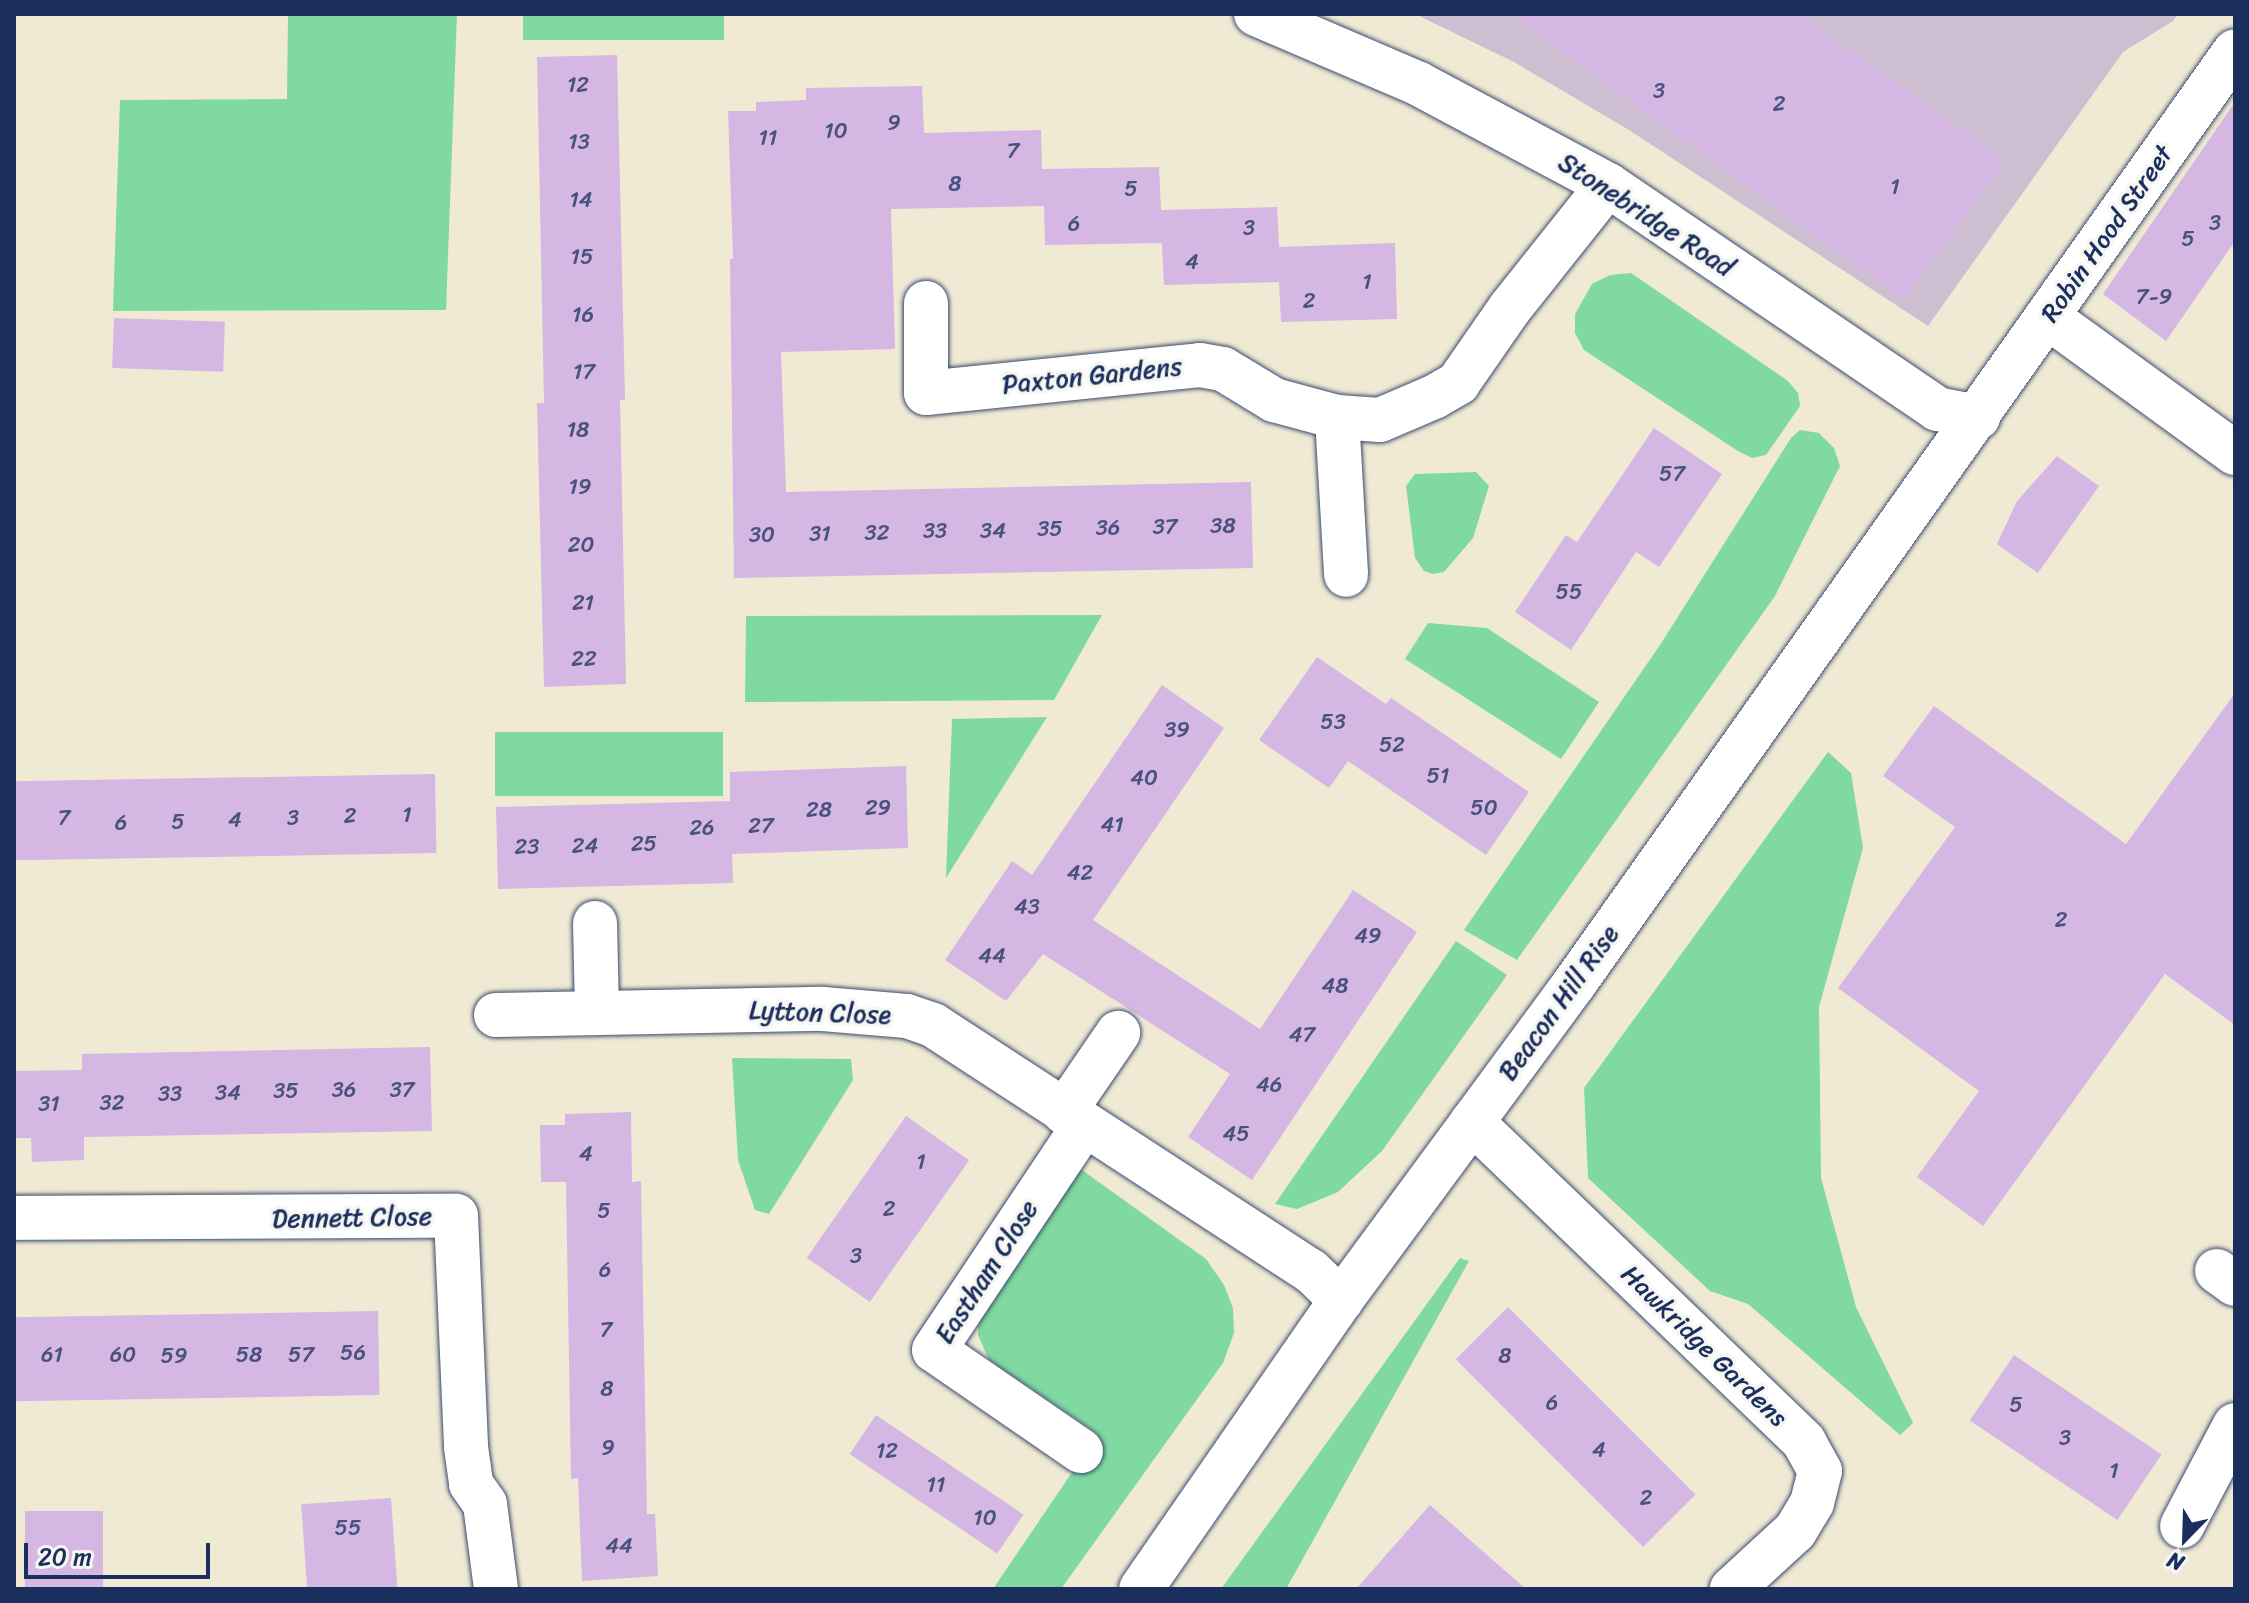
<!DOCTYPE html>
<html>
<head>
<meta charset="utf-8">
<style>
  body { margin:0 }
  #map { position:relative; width:2249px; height:1603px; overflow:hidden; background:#f0ead4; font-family:Sriracha,sans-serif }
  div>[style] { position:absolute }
  .industrial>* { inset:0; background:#cebed1 }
  .green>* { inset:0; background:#7fd9a0; transform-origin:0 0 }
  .building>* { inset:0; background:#d4b7e2; transform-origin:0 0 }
  .roads { filter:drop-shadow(0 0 2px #3b4b70) drop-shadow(0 0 2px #3b4b70) }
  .minor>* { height:44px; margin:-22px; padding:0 22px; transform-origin:22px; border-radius:22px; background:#fff }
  span { translate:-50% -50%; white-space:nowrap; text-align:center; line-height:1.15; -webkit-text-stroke:7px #f6f6f2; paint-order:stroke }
  .number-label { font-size:22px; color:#49517f }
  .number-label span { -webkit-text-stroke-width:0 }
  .street-label { font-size:26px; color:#1b2f5e }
  .frame { position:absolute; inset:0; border:16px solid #1b2f5e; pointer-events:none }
  .north { position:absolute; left:2145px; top:1499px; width:80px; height:80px; -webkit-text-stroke:6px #f6f6f2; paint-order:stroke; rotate:203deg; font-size:22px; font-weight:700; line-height:32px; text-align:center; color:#1b2f5e }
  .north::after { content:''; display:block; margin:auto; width:28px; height:36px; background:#1b2f5e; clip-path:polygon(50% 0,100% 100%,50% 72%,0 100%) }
  .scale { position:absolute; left:24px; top:1543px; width:186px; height:36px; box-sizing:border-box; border:4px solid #1b2f5e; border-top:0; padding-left:10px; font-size:24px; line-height:28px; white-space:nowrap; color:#1b2f5e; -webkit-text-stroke:6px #f6f6f2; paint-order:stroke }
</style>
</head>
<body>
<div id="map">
  <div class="industrial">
    <i style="clip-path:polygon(1415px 14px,2178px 14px,2173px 21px,2123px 52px,1928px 326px,1629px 130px,1514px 62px)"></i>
  </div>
  <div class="green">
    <i style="clip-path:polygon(288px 14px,457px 14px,446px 310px,113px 311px,120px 100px,287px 99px)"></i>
    <i style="left:523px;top:14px;width:201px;height:26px"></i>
    <i style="clip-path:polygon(1631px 273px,1788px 381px,1798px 393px,1800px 406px,1766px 455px,1752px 458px,1738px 451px,1584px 350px,1575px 333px,1575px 314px,1592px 284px,1610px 275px)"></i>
    <i style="clip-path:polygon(1800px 430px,1819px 433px,1834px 448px,1840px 466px,1775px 596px,1517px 960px,1464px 930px,1660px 645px,1791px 438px)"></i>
    <i style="clip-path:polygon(1476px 472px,1489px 486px,1473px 538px,1444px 572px,1433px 574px,1424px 571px,1415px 558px,1406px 486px,1415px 474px)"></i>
    <i style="clip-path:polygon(1102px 615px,1054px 700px,745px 702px,746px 616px)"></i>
    <i style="clip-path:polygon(1428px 623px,1487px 628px,1599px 702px,1561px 759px,1405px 659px)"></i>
    <i style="clip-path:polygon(1047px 717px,946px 878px,952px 719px)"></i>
    <i style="left:723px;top:732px;width:64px;height:228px;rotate:90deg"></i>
    <i style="clip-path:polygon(1828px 752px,1851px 773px,1863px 848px,1819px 1007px,1821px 1178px,1856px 1307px,1913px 1423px,1900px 1435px,1748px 1304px,1710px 1291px,1588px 1178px,1584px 1088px)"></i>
    <i style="clip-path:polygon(1456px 941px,1507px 975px,1382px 1151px,1338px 1192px,1297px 1209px,1275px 1204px)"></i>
    <i style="clip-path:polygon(732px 1058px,851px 1059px,853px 1080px,769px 1214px,755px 1210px,738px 1160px)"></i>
    <i style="clip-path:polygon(1075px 1165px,1206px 1259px,1224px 1285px,1233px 1308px,1234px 1333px,1223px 1363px,1061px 1589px,993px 1589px,1098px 1434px,989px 1360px,978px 1335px,979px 1308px)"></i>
    <i style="clip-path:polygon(1460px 1258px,1469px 1261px,1286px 1589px,1221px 1589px)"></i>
  </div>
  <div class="building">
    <i style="clip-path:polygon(1510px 14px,1798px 14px,2005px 160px,1904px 300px)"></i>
    <i style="clip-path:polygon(617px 55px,625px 400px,620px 400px,626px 684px,544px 687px,537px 403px,544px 403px,537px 57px)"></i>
    <i style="clip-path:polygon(922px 86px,924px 133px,1041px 130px,1042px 169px,1159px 167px,1161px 210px,1277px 207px,1279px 247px,1395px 243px,1397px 319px,1281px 322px,1279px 282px,1164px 285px,1161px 224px,1162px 243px,1045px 245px,1044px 206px,891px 209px,895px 349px,781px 352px,786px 492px,1251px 482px,1253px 568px,734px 578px,730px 259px,733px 259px,728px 111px,756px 111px,756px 102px,806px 100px,806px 88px)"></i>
    <i style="clip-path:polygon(2235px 102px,2235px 241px,2166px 341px,2103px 294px)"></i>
    <i style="left:114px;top:318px;width:111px;height:50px;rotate:2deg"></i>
    <i style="clip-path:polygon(1654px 428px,1722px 474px,1659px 567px,1636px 552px,1571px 650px,1515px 612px,1566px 535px,1577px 542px)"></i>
    <i style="clip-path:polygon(2057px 456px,2099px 486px,2038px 573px,1997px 544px,2017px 501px)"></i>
    <i style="clip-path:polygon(1317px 657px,1386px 704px,1391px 698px,1529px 792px,1486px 855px,1348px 761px,1329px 788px,1259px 740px)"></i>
    <i style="clip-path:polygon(1162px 685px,1224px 728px,1093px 920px,1260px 1029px,1353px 890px,1417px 932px,1252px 1180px,1188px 1137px,1230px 1074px,1043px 954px,1006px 1001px,945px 960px,1012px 861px,1032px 875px)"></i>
    <i style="clip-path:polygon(2235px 693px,2235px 1025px,2165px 974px,1983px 1226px,1917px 1177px,1979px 1091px,1838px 988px,1955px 827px,1883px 776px,1934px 706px,2126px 844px)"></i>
    <i style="clip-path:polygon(906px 766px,908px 848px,732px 854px,733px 883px,498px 889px,496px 807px,730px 801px,730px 772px)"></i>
    <i style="left:435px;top:774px;width:79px;height:421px;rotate:89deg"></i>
    <i style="clip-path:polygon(430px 1047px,432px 1131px,84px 1137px,84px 1160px,32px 1162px,31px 1138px,14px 1138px,14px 1071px,82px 1070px,82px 1054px)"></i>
    <i style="clip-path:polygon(631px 1112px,632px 1182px,641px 1181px,647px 1514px,655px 1514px,658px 1576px,582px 1581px,578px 1478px,571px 1479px,566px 1182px,541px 1182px,540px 1125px,565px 1125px,565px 1114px)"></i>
    <i style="left:906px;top:1116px;width:77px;height:173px;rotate:35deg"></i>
    <i style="left:1508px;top:1307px;width:265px;height:74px;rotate:45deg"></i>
    <i style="left:378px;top:1311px;width:84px;height:364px;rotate:89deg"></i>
    <i style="left:2014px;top:1355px;width:178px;height:79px;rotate:34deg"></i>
    <i style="left:876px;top:1415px;width:178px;height:47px;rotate:34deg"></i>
    <i style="left:391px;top:1498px;width:91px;height:90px;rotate:86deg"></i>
    <i style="clip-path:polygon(1430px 1505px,1526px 1589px,1356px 1589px)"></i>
    <i style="left:25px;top:1511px;width:78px;height:78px"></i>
  </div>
  <div class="roads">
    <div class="minor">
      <i style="left:1256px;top:14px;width:177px;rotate:23.2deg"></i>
      <i style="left:1419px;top:84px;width:214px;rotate:28.1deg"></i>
      <i style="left:1608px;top:185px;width:398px;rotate:34.2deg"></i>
      <i style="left:1937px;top:409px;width:42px;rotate:11deg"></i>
      <i style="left:926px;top:303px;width:90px;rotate:90deg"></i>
      <i style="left:926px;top:393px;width:275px;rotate:-5.8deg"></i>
      <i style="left:1200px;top:365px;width:23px;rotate:10deg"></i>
      <i style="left:1223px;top:369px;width:60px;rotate:31.3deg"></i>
      <i style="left:1274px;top:400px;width:65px;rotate:15.1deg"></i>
      <i style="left:1337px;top:417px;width:43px;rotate:4deg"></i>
      <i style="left:1380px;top:420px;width:59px;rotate:-23.1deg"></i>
      <i style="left:1434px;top:397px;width:28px;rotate:-30deg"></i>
      <i style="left:1458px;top:383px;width:91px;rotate:-55.3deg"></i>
      <i style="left:1510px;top:308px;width:157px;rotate:-51.5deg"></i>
      <i style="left:2049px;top:318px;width:230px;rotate:36deg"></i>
      <i style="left:1337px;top:417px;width:158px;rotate:86.7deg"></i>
      <i style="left:595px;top:923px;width:90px;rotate:88.7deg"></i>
      <i style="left:496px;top:1015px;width:327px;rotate:-1.1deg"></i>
      <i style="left:823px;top:1009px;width:84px;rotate:4.8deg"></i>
      <i style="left:907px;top:1016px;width:28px;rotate:19deg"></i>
      <i style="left:933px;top:1025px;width:451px;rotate:33.1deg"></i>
      <i style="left:1311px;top:1271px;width:42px;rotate:44deg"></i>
      <i style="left:1064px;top:1112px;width:96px;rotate:-55.6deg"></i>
      <i style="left:1472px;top:1122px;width:461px;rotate:43.9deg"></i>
      <i style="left:1804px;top:1442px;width:33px;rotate:61deg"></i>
      <i style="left:1820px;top:1471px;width:33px;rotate:104deg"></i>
      <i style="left:1812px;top:1503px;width:33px;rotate:121deg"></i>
      <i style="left:1795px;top:1531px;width:86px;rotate:137.4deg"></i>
      <i style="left:14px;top:1218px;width:442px;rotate:-0.3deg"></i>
      <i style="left:456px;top:1216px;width:231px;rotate:87.5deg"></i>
      <i style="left:466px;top:1447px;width:37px;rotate:82deg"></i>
      <i style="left:471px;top:1484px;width:24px;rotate:55deg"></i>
      <i style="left:485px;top:1504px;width:86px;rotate:82.6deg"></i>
      <i style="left:2217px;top:1271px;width:22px;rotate:36deg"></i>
      <i style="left:1081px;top:1451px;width:178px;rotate:-145.5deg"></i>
      <i style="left:934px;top:1350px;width:270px;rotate:-56.3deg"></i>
      <i style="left:2182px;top:1526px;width:114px;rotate:-62.3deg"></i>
      <i style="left:1141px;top:1589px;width:351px;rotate:-55.3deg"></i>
      <i style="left:1341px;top:1300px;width:393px;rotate:-53.6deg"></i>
      <i style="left:1574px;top:984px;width:1143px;rotate:-54.68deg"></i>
    </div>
  </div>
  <div class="number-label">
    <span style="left:578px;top:85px">12</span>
    <span style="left:1659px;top:91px">3</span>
    <span style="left:1779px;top:104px">2</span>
    <span style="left:894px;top:123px">9</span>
    <span style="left:836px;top:131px">10</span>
    <span style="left:768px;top:138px">11</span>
    <span style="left:579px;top:142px">13</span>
    <span style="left:1013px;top:151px">7</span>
    <span style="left:955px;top:184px">8</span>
    <span style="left:1895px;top:187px">1</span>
    <span style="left:1131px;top:189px">5</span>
    <span style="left:581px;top:200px">14</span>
    <span style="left:2215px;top:223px">3</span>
    <span style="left:1074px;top:224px">6</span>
    <span style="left:1249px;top:228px">3</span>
    <span style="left:2188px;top:239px">5</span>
    <span style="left:582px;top:257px">15</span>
    <span style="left:1192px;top:262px">4</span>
    <span style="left:1367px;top:282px">1</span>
    <span style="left:2154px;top:297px">7-9</span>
    <span style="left:1309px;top:301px">2</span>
    <span style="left:583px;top:315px">16</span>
    <span style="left:584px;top:372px">17</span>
    <span style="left:578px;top:430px">18</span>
    <span style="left:1672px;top:474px">57</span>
    <span style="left:580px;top:487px">19</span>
    <span style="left:1223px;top:526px">38</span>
    <span style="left:1165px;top:527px">37</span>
    <span style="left:1108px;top:528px">36</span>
    <span style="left:1050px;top:529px">35</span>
    <span style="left:935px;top:531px">33</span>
    <span style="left:993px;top:531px">34</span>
    <span style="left:877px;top:533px">32</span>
    <span style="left:820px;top:534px">31</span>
    <span style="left:762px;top:535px">30</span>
    <span style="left:581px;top:545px">20</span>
    <span style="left:1569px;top:592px">55</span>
    <span style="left:583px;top:603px">21</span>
    <span style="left:584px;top:659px">22</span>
    <span style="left:1333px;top:722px">53</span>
    <span style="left:1177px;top:730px">39</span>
    <span style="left:1392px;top:745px">52</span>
    <span style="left:1438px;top:776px">51</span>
    <span style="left:1144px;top:778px">40</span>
    <span style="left:878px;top:808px">29</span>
    <span style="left:1484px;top:808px">50</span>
    <span style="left:819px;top:810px">28</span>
    <span style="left:407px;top:815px">1</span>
    <span style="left:350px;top:816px">2</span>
    <span style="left:64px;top:818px">7</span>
    <span style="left:293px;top:818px">3</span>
    <span style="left:235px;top:820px">4</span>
    <span style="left:178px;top:822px">5</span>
    <span style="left:121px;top:823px">6</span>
    <span style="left:1112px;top:825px">41</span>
    <span style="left:761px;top:826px">27</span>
    <span style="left:702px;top:828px">26</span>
    <span style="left:644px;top:844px">25</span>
    <span style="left:585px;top:846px">24</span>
    <span style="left:527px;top:847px">23</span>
    <span style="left:1080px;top:873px">42</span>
    <span style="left:1027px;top:907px">43</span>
    <span style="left:2061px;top:920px">2</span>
    <span style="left:1368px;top:936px">49</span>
    <span style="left:992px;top:956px">44</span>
    <span style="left:1335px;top:986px">48</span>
    <span style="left:1302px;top:1035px">47</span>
    <span style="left:1269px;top:1085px">46</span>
    <span style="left:344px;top:1090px">36</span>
    <span style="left:402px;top:1090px">37</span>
    <span style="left:286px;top:1091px">35</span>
    <span style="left:228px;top:1093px">34</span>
    <span style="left:170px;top:1094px">33</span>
    <span style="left:112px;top:1103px">32</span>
    <span style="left:49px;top:1104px">31</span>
    <span style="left:1236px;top:1134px">45</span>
    <span style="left:586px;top:1154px">4</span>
    <span style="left:921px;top:1162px">1</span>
    <span style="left:889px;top:1209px">2</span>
    <span style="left:604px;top:1211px">5</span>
    <span style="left:856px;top:1256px">3</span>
    <span style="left:605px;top:1270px">6</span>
    <span style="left:606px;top:1330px">7</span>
    <span style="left:353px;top:1353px">56</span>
    <span style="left:52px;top:1355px">61</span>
    <span style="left:123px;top:1355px">60</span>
    <span style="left:249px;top:1355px">58</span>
    <span style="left:301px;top:1355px">57</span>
    <span style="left:174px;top:1356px">59</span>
    <span style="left:1505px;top:1356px">8</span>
    <span style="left:607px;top:1389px">8</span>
    <span style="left:1552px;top:1403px">6</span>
    <span style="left:2016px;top:1405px">5</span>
    <span style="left:2065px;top:1438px">3</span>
    <span style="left:608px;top:1448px">9</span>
    <span style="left:1599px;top:1450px">4</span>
    <span style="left:887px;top:1451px">12</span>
    <span style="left:2114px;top:1471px">1</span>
    <span style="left:936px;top:1485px">11</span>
    <span style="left:1646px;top:1498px">2</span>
    <span style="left:985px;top:1518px">10</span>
    <span style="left:348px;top:1528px">55</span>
    <span style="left:619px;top:1546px">44</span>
  </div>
  <div class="street-label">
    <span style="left:1646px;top:215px;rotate:33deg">Stonebridge Road</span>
    <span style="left:2107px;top:234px;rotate:-55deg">Robin Hood Street</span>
    <span style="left:1092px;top:376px;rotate:-6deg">Paxton Gardens</span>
    <span style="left:1559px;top:1003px;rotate:-54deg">Beacon Hill Rise</span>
    <span style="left:820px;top:1013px;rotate:2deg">Lytton Close</span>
    <span style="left:352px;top:1218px;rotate:-1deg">Dennett Close</span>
    <span style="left:987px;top:1272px;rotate:-57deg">Eastham Close</span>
    <span style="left:1704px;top:1346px;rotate:44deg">Hawkridge Gardens</span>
  </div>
  <div class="frame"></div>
  <div class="north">N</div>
  <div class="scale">20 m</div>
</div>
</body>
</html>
